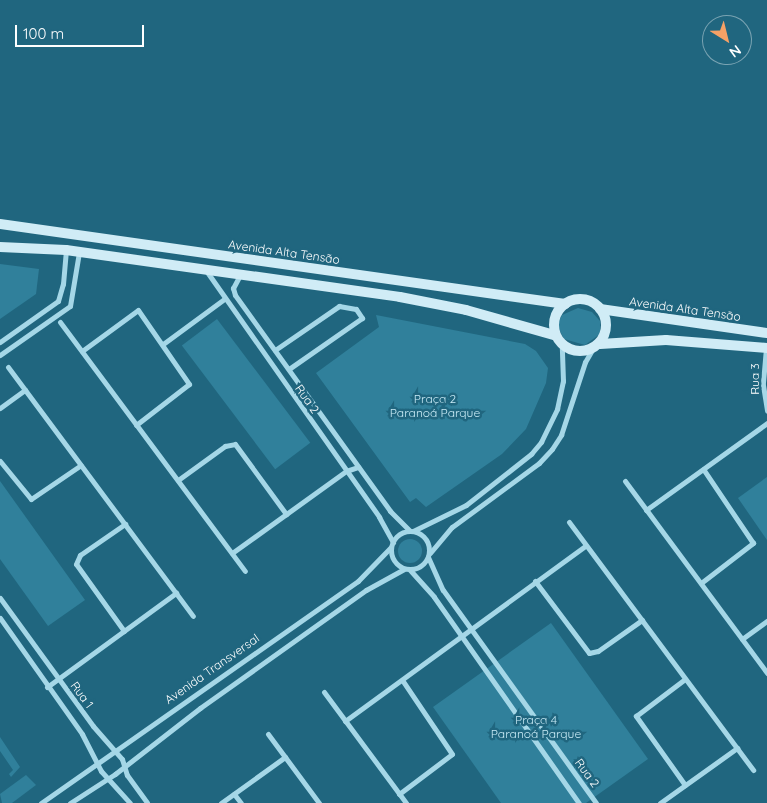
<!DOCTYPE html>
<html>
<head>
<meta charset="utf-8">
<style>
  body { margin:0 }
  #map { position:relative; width:767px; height:803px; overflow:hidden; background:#20667f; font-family:Quicksand,sans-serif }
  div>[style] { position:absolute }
  .green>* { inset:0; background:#30809b; transform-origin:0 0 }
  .round { border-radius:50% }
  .street>* { height:5px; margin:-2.5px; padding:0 2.5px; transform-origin:2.5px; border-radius:2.5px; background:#a5d7e7 }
  .street>.ring { margin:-2.5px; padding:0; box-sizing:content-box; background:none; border:5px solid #a5d7e7; border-radius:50% }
  .secondary>* { height:10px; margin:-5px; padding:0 5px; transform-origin:5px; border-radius:5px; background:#d0ecf6 }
  .secondary>.ring { margin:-5px; padding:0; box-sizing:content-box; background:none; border:10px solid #d0ecf6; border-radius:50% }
  span { translate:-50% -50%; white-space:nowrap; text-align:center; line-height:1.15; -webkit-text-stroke:5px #20667f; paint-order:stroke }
  .street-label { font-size:12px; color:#fff }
  .park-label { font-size:12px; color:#c9ebf6 }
  .north { position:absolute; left:702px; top:15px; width:50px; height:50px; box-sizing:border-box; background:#20667f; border:1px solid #79a3b2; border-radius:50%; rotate:144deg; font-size:14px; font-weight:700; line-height:20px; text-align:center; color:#fff }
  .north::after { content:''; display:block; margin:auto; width:18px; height:22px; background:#f4a166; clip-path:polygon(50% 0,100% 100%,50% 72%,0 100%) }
  .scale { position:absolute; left:15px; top:25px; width:129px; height:22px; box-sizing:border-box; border:2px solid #fff; border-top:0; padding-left:6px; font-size:15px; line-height:18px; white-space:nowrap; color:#fff; -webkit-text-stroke:4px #20667f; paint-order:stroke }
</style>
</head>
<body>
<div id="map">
  <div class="green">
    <i style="clip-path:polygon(0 264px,39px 269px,36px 294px,0 319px)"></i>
    <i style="clip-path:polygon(578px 308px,592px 312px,600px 321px,600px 334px,585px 345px,564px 339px,557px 325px,562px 315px)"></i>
    <i style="clip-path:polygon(376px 315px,525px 344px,536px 351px,548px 368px,546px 383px,526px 429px,502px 454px,426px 507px,416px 498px,410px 502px,316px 373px,379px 327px)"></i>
    <i style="left:217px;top:319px;width:155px;height:44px;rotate:53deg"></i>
    <i style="clip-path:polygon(767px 477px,767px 540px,738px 498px)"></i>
    <i style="clip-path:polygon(0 481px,85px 600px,48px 626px,0 559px)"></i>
    <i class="round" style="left:398px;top:539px;width:24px;height:24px"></i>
    <i style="clip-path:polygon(551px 623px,648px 759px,586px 803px,501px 803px,433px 707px)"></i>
    <i style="clip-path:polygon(0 737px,20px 767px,11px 777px,9px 774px,13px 770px,0 751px)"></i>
    <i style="clip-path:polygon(26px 775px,36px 785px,12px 803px,2px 803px,0 794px)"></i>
  </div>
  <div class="street">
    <i style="left:205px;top:269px;width:303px;rotate:54.9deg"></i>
    <i style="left:379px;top:517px;width:29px;rotate:61deg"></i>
    <i style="left:240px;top:275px;width:15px;rotate:118deg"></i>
    <i style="left:233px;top:288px;width:7px;rotate:74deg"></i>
    <i style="left:235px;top:295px;width:266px;rotate:54.3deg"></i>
    <i style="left:390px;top:511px;width:28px;rotate:45deg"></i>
    <i style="left:60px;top:322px;width:310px;rotate:53.4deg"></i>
    <i style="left:0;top:342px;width:71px;rotate:-35.3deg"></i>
    <i style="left:58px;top:301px;width:18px;rotate:-74deg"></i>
    <i style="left:63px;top:284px;width:34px;rotate:-85deg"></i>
    <i style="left:163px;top:344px;width:76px;rotate:-36.4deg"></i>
    <i style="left:766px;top:348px;width:37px;rotate:95deg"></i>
    <i style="left:763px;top:385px;width:26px;rotate:81deg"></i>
    <i style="left:275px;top:350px;width:78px;rotate:-34.5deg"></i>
    <i style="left:339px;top:306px;width:17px;rotate:10deg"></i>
    <i style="left:356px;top:309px;width:11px;rotate:56deg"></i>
    <i style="left:362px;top:318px;width:89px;rotate:145.1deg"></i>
    <i style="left:82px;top:351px;width:69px;rotate:-36.2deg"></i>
    <i style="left:138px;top:310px;width:90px;rotate:55.4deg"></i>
    <i style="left:189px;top:384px;width:67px;rotate:142.3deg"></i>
    <i style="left:0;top:355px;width:85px;rotate:-35deg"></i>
    <i style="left:70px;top:306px;width:55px;rotate:-80.5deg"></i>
    <i style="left:8px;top:367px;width:310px;rotate:53.4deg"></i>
    <i style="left:0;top:408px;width:31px;rotate:-36deg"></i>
    <i style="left:0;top:461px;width:49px;rotate:50.8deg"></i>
    <i style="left:31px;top:499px;width:60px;rotate:-34.2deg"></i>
    <i style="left:178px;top:480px;width:58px;rotate:-35.9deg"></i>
    <i style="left:225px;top:446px;width:10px;rotate:-11deg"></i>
    <i style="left:235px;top:444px;width:87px;rotate:53.9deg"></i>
    <i style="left:625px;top:481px;width:239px;rotate:53.5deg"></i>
    <i style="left:646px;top:510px;width:149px;rotate:-35.7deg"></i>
    <i style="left:569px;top:522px;width:309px;rotate:53.4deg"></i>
    <i class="ring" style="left:391px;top:531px;width:33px;height:33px"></i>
    <i style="left:413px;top:531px;width:59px;rotate:-26.1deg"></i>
    <i style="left:466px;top:505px;width:83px;rotate:-38.1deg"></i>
    <i style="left:531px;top:454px;width:16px;rotate:-50deg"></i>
    <i style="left:541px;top:442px;width:37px;rotate:-64deg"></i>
    <i style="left:557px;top:409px;width:29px;rotate:-78deg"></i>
    <i style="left:563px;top:381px;width:37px;rotate:-92deg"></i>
    <i style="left:232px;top:553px;width:140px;rotate:-35.7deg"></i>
    <i style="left:346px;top:471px;width:13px;rotate:-18deg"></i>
    <i style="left:430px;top:553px;width:34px;rotate:-50deg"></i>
    <i style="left:452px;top:527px;width:108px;rotate:-36.3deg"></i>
    <i style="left:539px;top:463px;width:19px;rotate:-47deg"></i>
    <i style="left:552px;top:449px;width:17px;rotate:-57deg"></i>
    <i style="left:561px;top:435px;width:77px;rotate:-71.8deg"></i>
    <i style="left:585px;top:362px;width:16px;rotate:-60deg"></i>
    <i style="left:428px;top:557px;width:36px;rotate:66deg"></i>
    <i style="left:443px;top:590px;width:262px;rotate:54.3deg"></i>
    <i style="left:410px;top:570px;width:36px;rotate:48deg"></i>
    <i style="left:434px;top:597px;width:252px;rotate:54.9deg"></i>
    <i style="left:535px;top:581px;width:90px;rotate:53.1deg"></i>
    <i style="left:589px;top:653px;width:9px;rotate:-13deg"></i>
    <i style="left:598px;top:651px;width:54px;rotate:-35.2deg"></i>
    <i style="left:701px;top:583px;width:66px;rotate:-37.6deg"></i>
    <i style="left:753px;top:543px;width:89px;rotate:-124deg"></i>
    <i style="left:0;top:598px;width:158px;rotate:54deg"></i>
    <i style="left:93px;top:726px;width:44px;rotate:48.7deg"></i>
    <i style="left:122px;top:759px;width:17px;rotate:73deg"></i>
    <i style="left:127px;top:775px;width:34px;rotate:54deg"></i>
    <i style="left:0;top:618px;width:142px;rotate:54.7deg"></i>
    <i style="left:82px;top:734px;width:42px;rotate:62.8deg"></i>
    <i style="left:101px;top:771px;width:43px;rotate:47.8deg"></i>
    <i style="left:124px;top:631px;width:82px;rotate:-125.6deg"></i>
    <i style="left:76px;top:564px;width:10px;rotate:-66deg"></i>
    <i style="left:80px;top:555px;width:55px;rotate:-34.6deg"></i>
    <i style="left:742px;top:639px;width:31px;rotate:-36deg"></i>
    <i style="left:47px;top:687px;width:160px;rotate:-36.1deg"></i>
    <i style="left:324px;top:692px;width:138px;rotate:53.5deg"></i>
    <i style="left:345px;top:721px;width:298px;rotate:-36.1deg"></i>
    <i style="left:268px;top:734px;width:86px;rotate:53.5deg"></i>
    <i style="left:685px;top:785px;width:85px;rotate:-125.4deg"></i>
    <i style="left:636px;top:716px;width:61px;rotate:-37.1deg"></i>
    <i style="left:234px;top:794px;width:11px;rotate:52deg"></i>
    <i style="left:399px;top:794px;width:66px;rotate:-37deg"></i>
    <i style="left:452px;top:754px;width:89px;rotate:-124deg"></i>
    <i style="left:41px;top:803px;width:387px;rotate:-35deg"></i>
    <i style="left:358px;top:581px;width:47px;rotate:-45.9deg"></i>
    <i style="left:70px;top:803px;width:54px;rotate:-32.8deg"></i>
    <i style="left:115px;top:774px;width:108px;rotate:-37.8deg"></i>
    <i style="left:200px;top:708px;width:204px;rotate:-35.4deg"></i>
    <i style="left:366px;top:590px;width:43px;rotate:-28.9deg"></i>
    <i style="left:221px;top:803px;width:79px;rotate:-35.7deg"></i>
    <i style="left:660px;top:803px;width:95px;rotate:-35.5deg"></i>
  </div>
  <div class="secondary">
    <i style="left:0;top:224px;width:571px;rotate:8.06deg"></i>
    <i style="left:0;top:247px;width:66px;rotate:2.6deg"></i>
    <i style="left:66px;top:250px;width:337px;rotate:8deg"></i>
    <i style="left:400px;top:297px;width:67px;rotate:11.1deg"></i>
    <i style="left:466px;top:310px;width:91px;rotate:15.9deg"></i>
    <i class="ring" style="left:554px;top:299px;width:42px;height:42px"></i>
    <i style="left:600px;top:309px;width:169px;rotate:8.2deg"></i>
    <i style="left:600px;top:344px;width:66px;rotate:-3.5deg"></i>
    <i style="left:666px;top:340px;width:101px;rotate:4.5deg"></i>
  </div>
  <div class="street-label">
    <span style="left:284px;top:252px;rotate:8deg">Avenida Alta Tensão</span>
    <span style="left:685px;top:309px;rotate:8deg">Avenida Alta Tensāo</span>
    <span style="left:755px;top:379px;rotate:-90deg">Rua 3</span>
    <span style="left:307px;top:399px;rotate:55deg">Rua 2</span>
    <span style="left:212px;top:669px;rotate:-35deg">Avenida Transversal</span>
    <span style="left:82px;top:695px;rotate:54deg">Rua 1</span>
    <span style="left:587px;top:773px;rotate:54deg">Rua 2</span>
  </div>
  <div class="park-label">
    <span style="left:435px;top:406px">Praça 2<br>Paranoá Parque</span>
    <span style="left:536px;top:727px">Praça 4<br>Paranoá Parque</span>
  </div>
  <div class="north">N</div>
  <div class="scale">100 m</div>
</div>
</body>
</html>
